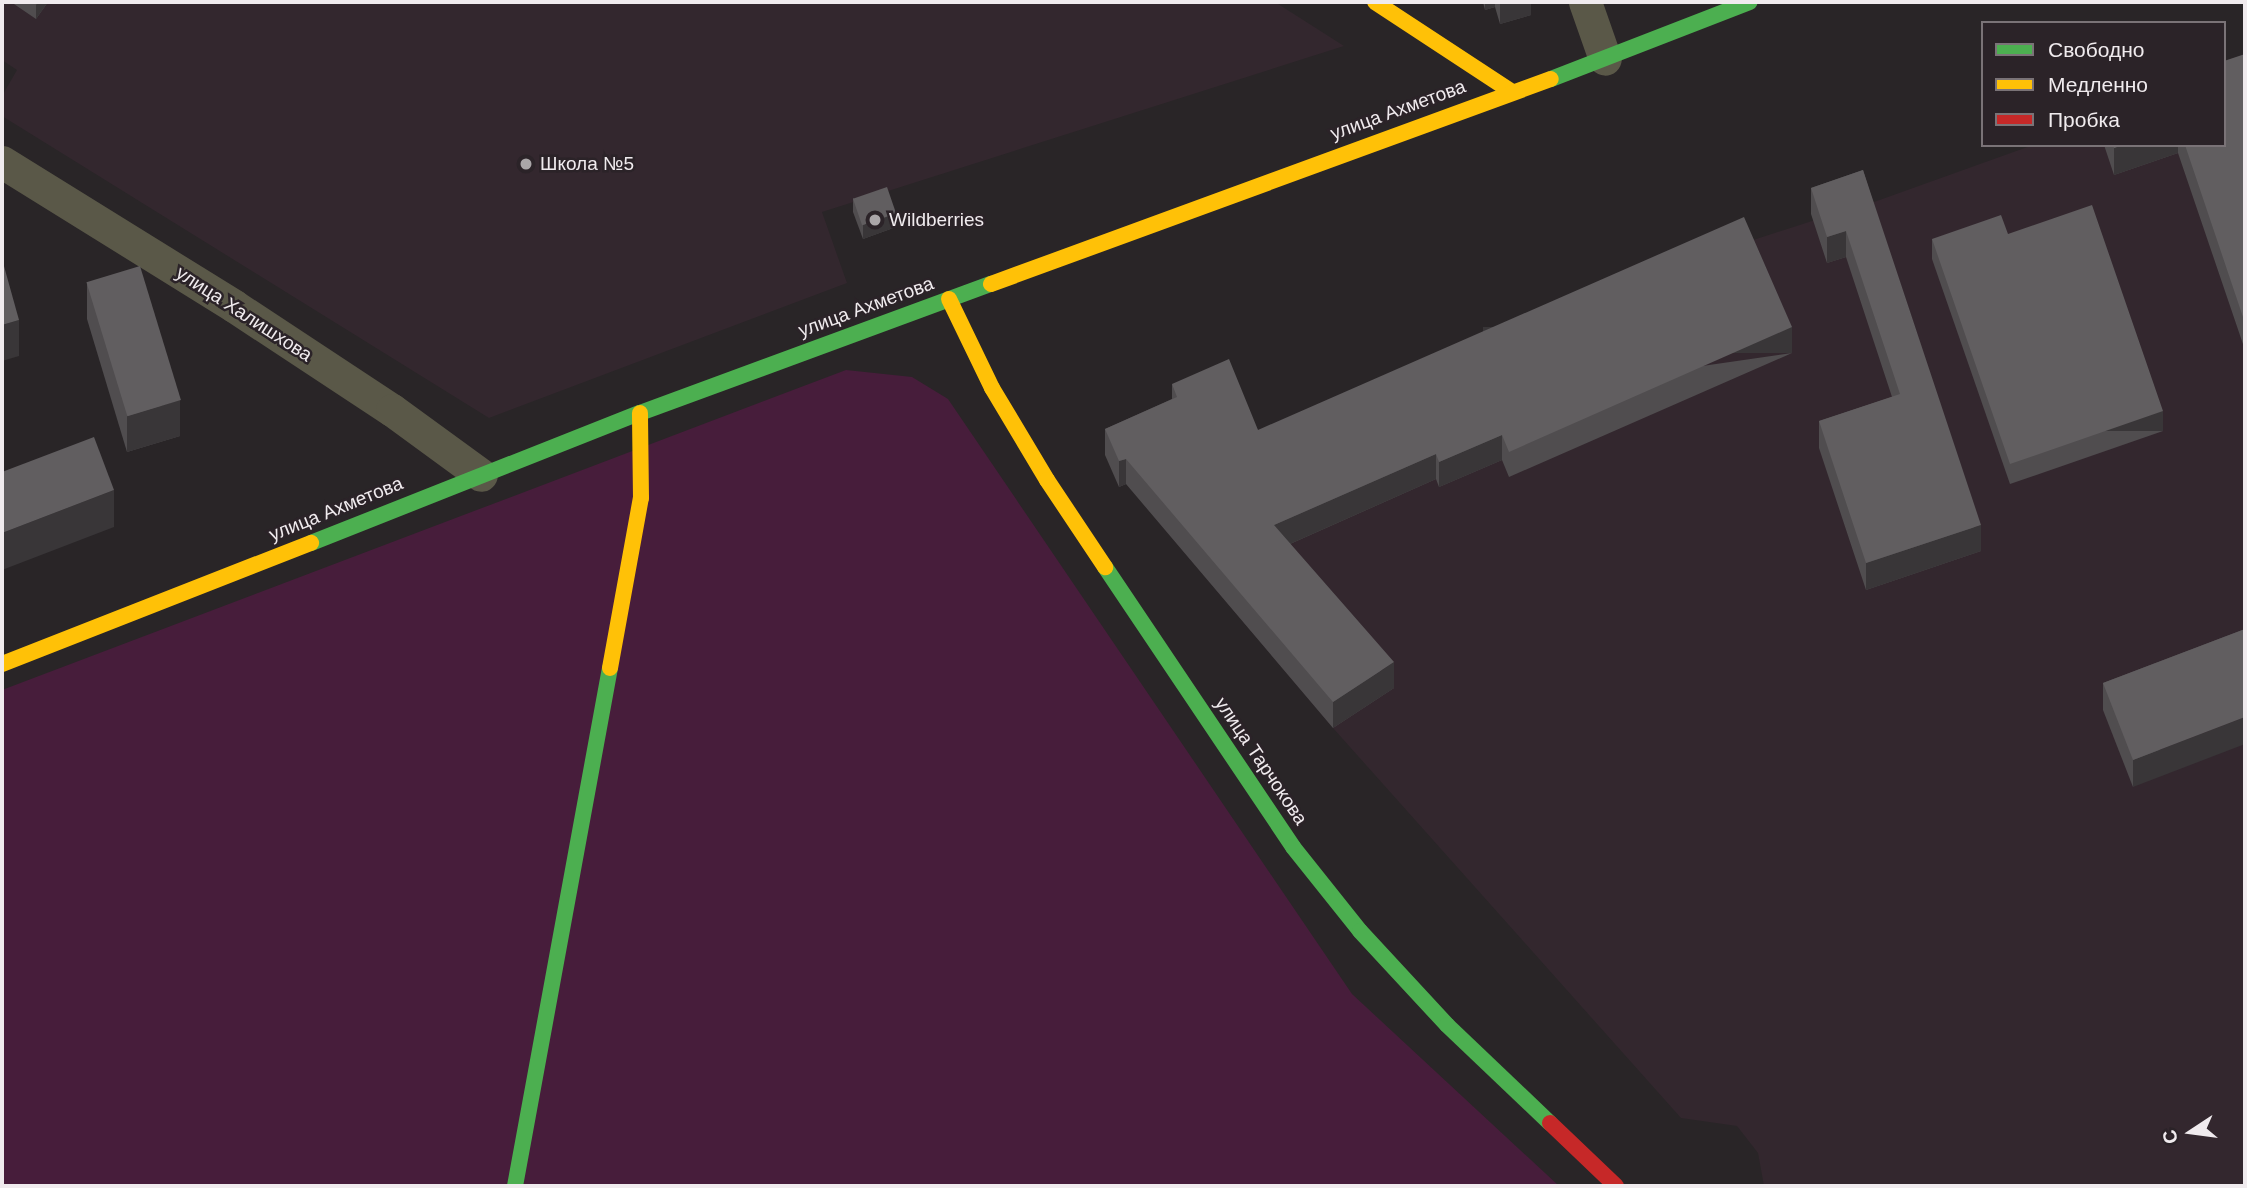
<!DOCTYPE html>
<html>
<head>
<meta charset="utf-8">
<style>
  body { margin:0 }
  #map { position:relative; width:2247px; height:1188px; overflow:hidden; background:#292527; font-family:Arial,sans-serif }
  div>[style] { position:absolute }
  .built>* { inset:0; background:#33272e }
  .green>* { inset:0; background:#471d3b }
  .street>* { height:33px; margin:-16.5px; padding:0 16.5px; transform-origin:16.5px; border-radius:16.5px; background:#5a5848 }
  .fast>* { height:16px; margin:-8px; padding:0 8px; transform-origin:8px; border-radius:8px; background:#4caf50 }
  .slow>* { height:16px; margin:-8px; padding:0 8px; transform-origin:8px; border-radius:8px; background:#ffc107 }
  .jam>* { height:16px; margin:-8px; padding:0 8px; transform-origin:8px; border-radius:8px; background:#c62828 }
  .wall>* { inset:0; background:#504d4f }
  .shaded-wall>* { inset:0; background:#393638; transform-origin:0 0 }
  .building>* { inset:0; background:#615e60; transform-origin:0 0 }
  .dots>* { width:19px; height:19px; translate:-50% -50%; box-sizing:border-box; border:4px solid #2b2328; border-radius:50% }
  span { translate:-50% -50%; white-space:nowrap; text-align:center; line-height:1.15; -webkit-text-stroke:5px #2b2328; paint-order:stroke }
  .street-label { font-size:19px; color:#f0ebee }
  .poi-label { font-size:19px; color:#f0ebee }
  .left { translate:0 -50%; text-align:left }
  .frame { position:absolute; inset:0; border:4px solid #f0ebee; pointer-events:none }
  .legend { position:absolute; left:1981px; top:21px; width:245px; height:126px; box-sizing:border-box; background:#2b2328; border:2px solid #7a7377; margin:0; padding:9px 12px; list-style:none; font-size:21px; color:#f0ebee }
  .legend li { display:flex; align-items:center; gap:14px; height:35px }
  .legend b { width:35px; border:2px solid #7a7377 }
  .north { position:absolute; left:2156px; top:1097px; width:70px; height:70px; -webkit-text-stroke:5px #2b2328; paint-order:stroke; rotate:257deg; font-size:19px; font-weight:700; line-height:28px; text-align:center; color:#f0ebee }
  .north::after { content:''; display:block; margin:auto; width:24px; height:32px; background:#f0ebee; clip-path:polygon(50% 0,100% 100%,50% 72%,0 100%) }
</style>
</head>
<body>
<div id="map">
  <div class="built">
    <i style="clip-path:polygon(2px 2px,1275px 2px,1344px 46px,822px 212px,847px 283px,489px 418px,2px 116px,2px 96px,17px 70px,2px 60px)"></i>
    <i style="clip-path:polygon(2245px 71px,2245px 1186px,1764px 1186px,1758px 1153px,1737px 1126px,1681px 1118px,1333px 728px,1145px 506px,1744px 243px,1812px 221px,1863px 197px,1874px 202px,2033px 145px,2224px 145px)"></i>
  </div>
  <div class="green">
    <i style="clip-path:polygon(846px 370px,912px 377px,948px 399px,1352px 994px,1559px 1186px,2px 1186px,2px 690px)"></i>
  </div>
  <div class="street">
    <i style="left:1585px;top:2px;width:60px;rotate:70.7deg"></i>
    <i style="left:2px;top:162px;width:273px;rotate:31.8deg"></i>
    <i style="left:234px;top:306px;width:189px;rotate:33.4deg"></i>
    <i style="left:392px;top:410px;width:110px;rotate:36.1deg"></i>
  </div>
  <div class="fast">
    <i style="left:1551px;top:79px;width:213px;rotate:-21.2deg"></i>
    <i style="left:311px;top:543px;width:354px;rotate:-21.6deg"></i>
    <i style="left:640px;top:413px;width:374px;rotate:-20.2deg"></i>
    <i style="left:1105px;top:567px;width:337px;rotate:56.1deg"></i>
    <i style="left:1293px;top:847px;width:107px;rotate:51.4deg"></i>
    <i style="left:1360px;top:931px;width:128px;rotate:47.2deg"></i>
    <i style="left:1447px;top:1025px;width:142px;rotate:43.6deg"></i>
    <i style="left:515px;top:1186px;width:527px;rotate:-79.61deg"></i>
  </div>
  <div class="slow">
    <i style="left:1375px;top:2px;width:164px;rotate:33.3deg"></i>
    <i style="left:991px;top:284px;width:596px;rotate:-20.11deg"></i>
    <i style="left:949px;top:299px;width:99px;rotate:64.2deg"></i>
    <i style="left:992px;top:388px;width:107px;rotate:59.1deg"></i>
    <i style="left:1047px;top:480px;width:105px;rotate:56.3deg"></i>
    <i style="left:2px;top:664px;width:332px;rotate:-21.4deg"></i>
    <i style="left:610px;top:668px;width:173px;rotate:-79.7deg"></i>
    <i style="left:641px;top:498px;width:85px;rotate:-90.7deg"></i>
  </div>
  <div class="jam">
    <i style="left:1550px;top:1123px;width:91px;rotate:43.7deg"></i>
  </div>
  <div class="wall">
    <i style="clip-path:polygon(11px 2px,48px 2px,36px 19px)"></i>
    <i style="clip-path:polygon(1483px 2px,1531px 2px,1531px 15px,1500px 24px,1495px 7px,1485px 10px)"></i>
    <i style="clip-path:polygon(2245px 54px,2245px 350px,2178px 153px,2114px 175px,2104px 145px,2224px 145px)"></i>
    <i style="clip-path:polygon(1863px 170px,1981px 551px,1866px 590px,1819px 448px,1819px 421px,1892px 397px,1846px 257px,1827px 263px,1811px 214px,1811px 188px)"></i>
    <i style="clip-path:polygon(853px 198px,896px 227px,863px 239px,853px 212px)"></i>
    <i style="clip-path:polygon(2008px 234px,2163px 431px,2010px 484px,1932px 259px,1932px 239px)"></i>
    <i style="clip-path:polygon(87px 283px,180px 436px,127px 452px,87px 319px)"></i>
    <i style="clip-path:polygon(1792px 353px,1509px 477px,1502px 460px,1439px 487px,1436px 479px,1290px 544px,1394px 688px,1333px 728px,1126px 484px,1119px 487px,1105px 455px,1105px 429px,1172px 399px,1172px 384px,1258px 430px)"></i>
    <i style="clip-path:polygon(2245px 629px,2133px 787px,2103px 710px,2103px 683px)"></i>
  </div>
  <div class="shaded-wall">
    <i style="clip-path:polygon(38px 2px,48px 2px,36px 19px,36px 5px)"></i>
    <i style="clip-path:polygon(1485px 2px,1495px 2px,1495px 7px,1485px 10px)"></i>
    <i style="clip-path:polygon(1500px 2px,1531px 2px,1531px 15px,1500px 24px)"></i>
    <i style="clip-path:polygon(2123px 145px,2178px 145px,2178px 153px,2114px 175px,2114px 148px)"></i>
    <i style="clip-path:polygon(896px 213px,896px 227px,863px 239px,863px 225px)"></i>
    <i style="clip-path:polygon(1846px 231px,1846px 257px,1827px 263px,1827px 237px)"></i>
    <i style="clip-path:polygon(19px 320px,19px 356px,2px 361px,2px 325px)"></i>
    <i style="left:1792px;top:327px;width:26px;height:309px;rotate:90deg"></i>
    <i style="clip-path:polygon(180px 400px,180px 436px,127px 452px,127px 416px)"></i>
    <i style="left:2163px;top:411px;width:20px;height:162px;rotate:90deg"></i>
    <i style="clip-path:polygon(1502px 435px,1502px 460px,1439px 487px,1439px 462px)"></i>
    <i style="clip-path:polygon(1436px 454px,1436px 479px,1274px 551px,1274px 525px)"></i>
    <i style="clip-path:polygon(1126px 459px,1126px 484px,1119px 487px,1119px 461px)"></i>
    <i style="clip-path:polygon(114px 490px,114px 527px,2px 570px,2px 533px)"></i>
    <i style="clip-path:polygon(1981px 525px,1981px 551px,1866px 590px,1866px 563px)"></i>
    <i style="clip-path:polygon(1394px 662px,1394px 688px,1333px 728px,1333px 702px)"></i>
    <i style="clip-path:polygon(2245px 717px,2245px 744px,2133px 787px,2133px 760px)"></i>
  </div>
  <div class="building">
    <i style="clip-path:polygon(2245px 54px,2245px 323px,2185px 145px,2224px 145px,2224px 61px)"></i>
    <i style="clip-path:polygon(2113px 145px,2123px 145px,2114px 148px)"></i>
    <i style="clip-path:polygon(1863px 170px,1981px 525px,1866px 563px,1819px 421px,1900px 394px,1846px 231px,1827px 237px,1811px 188px)"></i>
    <i style="left:887px;top:187px;width:28px;height:36px;rotate:71deg"></i>
    <i style="clip-path:polygon(2092px 205px,2163px 411px,2010px 464px,1932px 239px,2001px 215px,2008px 234px)"></i>
    <i style="clip-path:polygon(1744px 217px,1792px 327px,1509px 452px,1502px 435px,1439px 462px,1436px 454px,1274px 525px,1394px 662px,1333px 702px,1126px 459px,1119px 461px,1105px 429px,1177px 397px,1172px 384px,1229px 359px,1258px 430px)"></i>
    <i style="clip-path:polygon(2px 259px,19px 320px,2px 325px)"></i>
    <i style="left:140px;top:266px;width:140px;height:56px;rotate:73deg"></i>
    <i style="clip-path:polygon(94px 437px,114px 490px,2px 533px,2px 472px)"></i>
    <i style="clip-path:polygon(2245px 629px,2245px 717px,2133px 760px,2103px 683px)"></i>
  </div>
  <div class="dots">
    <i style="left:526px;top:164px;background:#aaa6a8"></i>
    <i style="left:875px;top:220px;background:#aaa6a8"></i>
  </div>
  <div class="street-label">
    <span style="left:1398px;top:110px;rotate:-20deg">улица Ахметова</span>
    <span style="left:866px;top:307px;rotate:-20deg">улица Ахметова</span>
    <span style="left:244px;top:314px;rotate:33deg">улица Халишхова</span>
    <span style="left:336px;top:509px;rotate:-22deg">улица Ахметова</span>
    <span style="left:1261px;top:761px;rotate:56deg">улица Тарчокова</span>
  </div>
  <div class="poi-label">
    <span class="left" style="left:540px;top:164px">Школа №5</span>
    <span class="left" style="left:889px;top:220px">Wildberries</span>
  </div>
  <div class="frame"></div>
  <ul class="legend">
  <li><b style="height:9px;background:#4caf50"></b>Свободно</li>
  <li><b style="height:9px;background:#ffc107"></b>Медленно</li>
  <li><b style="height:9px;background:#c62828"></b>Пробка</li>
  </ul>
  <div class="north">С</div>
</div>
</body>
</html>
